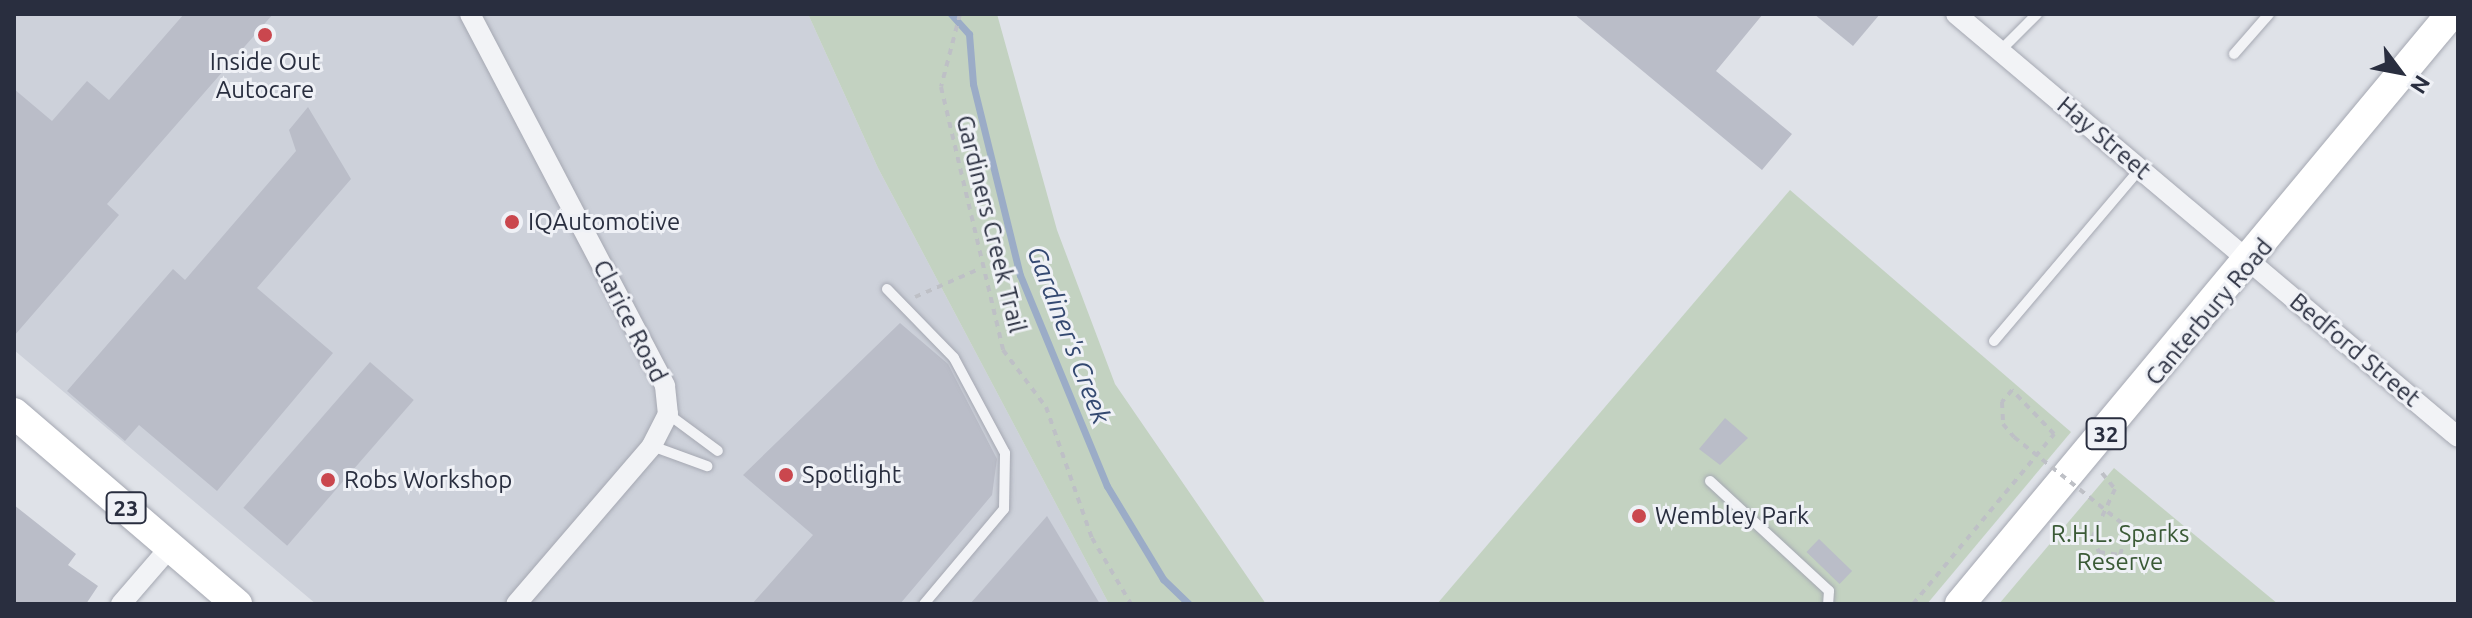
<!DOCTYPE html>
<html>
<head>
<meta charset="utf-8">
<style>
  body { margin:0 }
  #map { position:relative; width:2472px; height:618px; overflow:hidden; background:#dfe2e8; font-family:Ubuntu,sans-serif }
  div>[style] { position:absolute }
  .built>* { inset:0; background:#cdd1da }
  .green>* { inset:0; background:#c3d2c1 }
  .stream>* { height:7px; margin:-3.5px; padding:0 3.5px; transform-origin:3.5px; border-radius:3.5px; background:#9bacc7 }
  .building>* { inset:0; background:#babdc8; transform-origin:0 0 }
  .path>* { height:4px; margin-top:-2px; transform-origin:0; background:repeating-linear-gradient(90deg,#bec0c6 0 6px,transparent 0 12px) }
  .roads { filter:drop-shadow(0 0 2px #a5a8b2) drop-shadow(0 0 2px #a5a8b2) }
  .lane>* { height:10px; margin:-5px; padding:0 5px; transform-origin:5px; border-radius:5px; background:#f2f3f6 }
  .street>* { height:20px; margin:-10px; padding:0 10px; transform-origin:10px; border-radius:10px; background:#f2f3f6 }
  .primary>* { height:30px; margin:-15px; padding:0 15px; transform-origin:15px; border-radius:15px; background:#fff }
  .path-bridge>* { height:4px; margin-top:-2px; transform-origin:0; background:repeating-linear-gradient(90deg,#bec0c6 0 6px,transparent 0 12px) }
  .dots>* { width:22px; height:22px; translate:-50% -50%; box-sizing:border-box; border:4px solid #eff1f6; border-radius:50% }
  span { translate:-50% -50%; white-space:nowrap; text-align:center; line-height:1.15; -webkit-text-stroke:6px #eff1f6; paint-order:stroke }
  .shield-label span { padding:2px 6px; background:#eff1f6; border:2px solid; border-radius:6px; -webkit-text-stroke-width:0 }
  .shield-label { font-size:22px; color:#292e3f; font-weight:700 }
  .poi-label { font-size:24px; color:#292e3f }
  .left { translate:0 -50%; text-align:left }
  .street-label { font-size:24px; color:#292e3f }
  .park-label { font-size:24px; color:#3a5a36 }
  .water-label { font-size:26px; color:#344971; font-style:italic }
  .frame { position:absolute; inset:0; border:16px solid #292e3f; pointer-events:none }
  .north { position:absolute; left:2360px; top:32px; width:80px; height:80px; -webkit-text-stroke:6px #eff1f6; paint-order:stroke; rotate:122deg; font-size:22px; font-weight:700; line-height:32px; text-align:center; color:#292e3f }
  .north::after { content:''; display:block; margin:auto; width:28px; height:36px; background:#292e3f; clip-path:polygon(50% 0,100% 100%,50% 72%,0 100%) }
</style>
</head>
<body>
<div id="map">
  <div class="built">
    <i style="clip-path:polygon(14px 14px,808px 14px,878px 168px,1109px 604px,316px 604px,14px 350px)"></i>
  </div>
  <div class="green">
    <i style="clip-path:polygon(808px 14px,997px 14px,1057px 230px,1115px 384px,1266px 604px,1109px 604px,878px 168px)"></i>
    <i style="clip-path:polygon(1790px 190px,2071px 432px,1927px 604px,1437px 604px)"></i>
    <i style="clip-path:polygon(2114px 468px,2278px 604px,1999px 604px)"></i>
  </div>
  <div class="stream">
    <i style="left:951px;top:14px;width:27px;rotate:48deg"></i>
    <i style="left:969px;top:34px;width:50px;rotate:85.4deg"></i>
    <i style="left:973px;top:84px;width:197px;rotate:76.2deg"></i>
    <i style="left:1020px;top:275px;width:228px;rotate:67.6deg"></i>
    <i style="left:1107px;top:486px;width:109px;rotate:58.9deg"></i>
    <i style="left:1163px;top:579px;width:36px;rotate:44deg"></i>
  </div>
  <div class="building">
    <i style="clip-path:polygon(184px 14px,273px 14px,107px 204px,119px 215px,14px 336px,14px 89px,52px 121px,87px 81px,109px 100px)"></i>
    <i style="clip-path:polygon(1574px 14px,1763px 14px,1716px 71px,1792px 134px,1762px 170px)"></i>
    <i style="clip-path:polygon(1814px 14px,1880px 14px,1853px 46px)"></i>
    <i style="clip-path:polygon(308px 107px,351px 179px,257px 288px,333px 353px,217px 491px,139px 425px,125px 441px,67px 391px,173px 269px,185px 280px,296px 151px,289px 130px)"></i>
    <i style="clip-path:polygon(900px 323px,948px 364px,997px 459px,992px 495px,900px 604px,752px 604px,813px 535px,743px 475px)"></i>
    <i style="left:370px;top:362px;width:58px;height:193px;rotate:41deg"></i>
    <i style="clip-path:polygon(1725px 418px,1748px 438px,1720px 465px,1699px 449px)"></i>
    <i style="clip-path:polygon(14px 505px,76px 554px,68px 565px,98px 586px,86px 604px,14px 604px)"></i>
    <i style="clip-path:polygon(1047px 516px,1100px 604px,970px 604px)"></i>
    <i style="left:1819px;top:539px;width:46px;height:18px;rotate:44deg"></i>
  </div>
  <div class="path">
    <i style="left:960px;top:14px;width:75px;rotate:104.6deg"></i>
    <i style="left:941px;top:87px;width:270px;rotate:76.7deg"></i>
    <i style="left:1003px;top:350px;width:71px;rotate:53deg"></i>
    <i style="left:1046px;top:407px;width:139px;rotate:70.7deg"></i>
    <i style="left:1092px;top:538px;width:77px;rotate:59.4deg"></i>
    <i style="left:915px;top:297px;width:70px;rotate:-23.6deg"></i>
    <i style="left:2102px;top:473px;width:21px;rotate:51deg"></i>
    <i style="left:2115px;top:489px;width:54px;rotate:115.1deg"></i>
    <i style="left:2092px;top:538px;width:16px;rotate:63deg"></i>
    <i style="left:2099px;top:552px;width:21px;rotate:8deg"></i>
    <i style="left:2120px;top:555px;width:28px;rotate:-73deg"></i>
    <i style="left:1913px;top:604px;width:221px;rotate:-50.3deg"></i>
    <i style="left:2054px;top:434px;width:61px;rotate:-133.7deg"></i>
    <i style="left:2012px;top:390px;width:16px;rotate:130deg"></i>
    <i style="left:2002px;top:402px;width:22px;rotate:87deg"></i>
    <i style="left:2003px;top:424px;width:17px;rotate:50deg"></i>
  </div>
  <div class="roads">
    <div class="lane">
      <i style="left:2001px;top:50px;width:51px;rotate:-45deg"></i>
      <i style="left:2234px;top:54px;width:53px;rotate:-48.8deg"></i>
      <i style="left:887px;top:289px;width:96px;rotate:45.8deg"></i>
      <i style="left:954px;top:358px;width:108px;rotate:61.8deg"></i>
      <i style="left:1005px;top:453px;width:56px;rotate:91deg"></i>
      <i style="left:1004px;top:509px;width:124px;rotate:130.1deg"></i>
      <i style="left:1994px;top:341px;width:226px;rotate:-49.7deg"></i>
      <i style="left:668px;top:414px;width:62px;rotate:36.5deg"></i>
      <i style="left:652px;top:446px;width:59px;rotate:20deg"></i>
      <i style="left:1710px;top:481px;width:162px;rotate:42.7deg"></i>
      <i style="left:1829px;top:591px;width:13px;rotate:94deg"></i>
    </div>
    <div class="street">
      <i style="left:470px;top:14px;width:420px;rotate:62.3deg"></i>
      <i style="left:665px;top:386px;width:28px;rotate:84deg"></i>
      <i style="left:668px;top:414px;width:36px;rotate:117deg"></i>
      <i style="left:652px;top:446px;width:208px;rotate:130.7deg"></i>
      <i style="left:1956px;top:14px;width:656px;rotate:40.12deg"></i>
      <i style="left:121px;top:604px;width:77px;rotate:-49.2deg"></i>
    </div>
    <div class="primary">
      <i style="left:14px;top:413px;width:294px;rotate:40.6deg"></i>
      <i style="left:1960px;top:604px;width:768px;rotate:-50.23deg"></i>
    </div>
  </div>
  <div class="path-bridge">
    <i style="left:2014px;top:437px;width:146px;rotate:38.6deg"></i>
  </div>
  <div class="dots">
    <i style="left:265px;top:35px;background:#ca474e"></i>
    <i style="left:512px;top:222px;background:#ca474e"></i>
    <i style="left:786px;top:475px;background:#ca474e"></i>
    <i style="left:328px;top:480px;background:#ca474e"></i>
    <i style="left:1639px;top:516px;background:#ca474e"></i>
  </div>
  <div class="shield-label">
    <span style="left:2106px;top:434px">32</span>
    <span style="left:126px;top:508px">23</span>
  </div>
  <div class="poi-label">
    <span style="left:265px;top:76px">Inside Out<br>Autocare</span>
    <span class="left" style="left:528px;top:222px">IQAutomotive</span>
    <span class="left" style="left:802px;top:475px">Spotlight</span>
    <span class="left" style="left:344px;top:480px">Robs Workshop</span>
    <span class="left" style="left:1655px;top:516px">Wembley Park</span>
  </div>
  <div class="street-label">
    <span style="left:2104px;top:138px;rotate:40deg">Hay Street</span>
    <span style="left:991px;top:224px;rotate:76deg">Gardiners Creek Trail</span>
    <span style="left:2209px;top:312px;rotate:-50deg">Canterbury Road</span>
    <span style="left:630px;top:321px;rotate:63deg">Clarice Road</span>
    <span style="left:2355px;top:350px;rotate:40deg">Bedford Street</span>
  </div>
  <div class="park-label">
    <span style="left:2120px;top:548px">R.H.L. Sparks<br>Reserve</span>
  </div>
  <div class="water-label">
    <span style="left:1069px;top:335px;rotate:69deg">Gardiner's Creek</span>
  </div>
  <div class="frame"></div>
  <div class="north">N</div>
</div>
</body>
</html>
